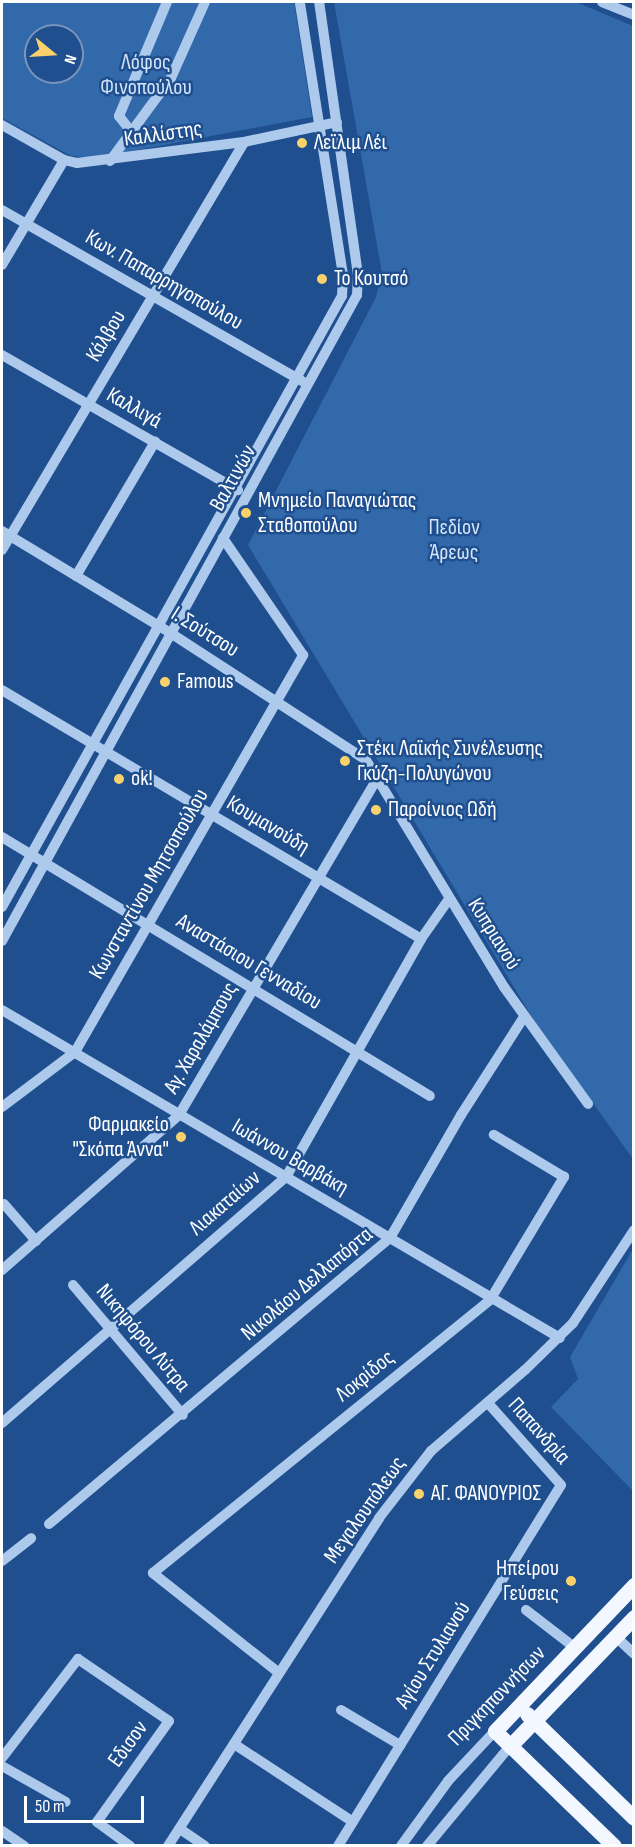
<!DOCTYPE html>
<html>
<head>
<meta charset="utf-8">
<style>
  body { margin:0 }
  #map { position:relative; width:635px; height:1847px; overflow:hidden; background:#1f4f8e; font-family:"Sofia Sans Condensed",sans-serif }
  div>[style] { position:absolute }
  .green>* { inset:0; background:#3269ab }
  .minor>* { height:10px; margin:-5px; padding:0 5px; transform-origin:5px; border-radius:5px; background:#adcaed }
  .major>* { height:15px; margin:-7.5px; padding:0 7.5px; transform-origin:7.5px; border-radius:7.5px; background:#f3f7ff }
  .dots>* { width:16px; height:16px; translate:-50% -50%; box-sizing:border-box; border:3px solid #1f4f8e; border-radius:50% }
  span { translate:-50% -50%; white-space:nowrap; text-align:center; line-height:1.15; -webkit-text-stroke:5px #1f4f8e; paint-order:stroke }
  .park-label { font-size:22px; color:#d2e4f9 }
  .street-label { font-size:22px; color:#fff }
  .poi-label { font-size:22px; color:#fff }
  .left { translate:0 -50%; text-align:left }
  .right { translate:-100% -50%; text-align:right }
  .frame { position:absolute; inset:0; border:3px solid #fff; pointer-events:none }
  .north { position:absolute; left:24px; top:24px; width:60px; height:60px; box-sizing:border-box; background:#1f4f8e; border:2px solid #7995bb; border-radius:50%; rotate:108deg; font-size:16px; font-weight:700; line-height:24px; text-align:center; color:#fff }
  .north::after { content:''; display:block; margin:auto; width:21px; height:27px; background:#fbd16c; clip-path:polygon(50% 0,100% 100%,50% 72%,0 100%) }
  .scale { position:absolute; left:24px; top:1796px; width:120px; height:27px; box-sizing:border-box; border:3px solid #fff; border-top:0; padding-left:8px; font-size:18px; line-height:21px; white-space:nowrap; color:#fff; -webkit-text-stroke:4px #1f4f8e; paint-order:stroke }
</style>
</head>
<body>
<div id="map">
  <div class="green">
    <i style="clip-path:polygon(evenodd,2px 2px,294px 2px,312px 117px,90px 159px,69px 155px,2px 118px,2px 2px,36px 36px,72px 36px,72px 72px,36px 72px,36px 36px)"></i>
    <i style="clip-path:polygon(334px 2px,576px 2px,633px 26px,633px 1159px,535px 1022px,248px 545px,376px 297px,382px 273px)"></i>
    <i style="clip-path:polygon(633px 1249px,633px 1491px,551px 1407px,578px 1379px,570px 1357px)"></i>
  </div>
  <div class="minor">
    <i style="left:602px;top:2px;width:35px;rotate:22deg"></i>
    <i style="left:2px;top:125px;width:71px;rotate:29.4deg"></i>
    <i style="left:64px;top:160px;width:13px;rotate:13deg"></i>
    <i style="left:77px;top:163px;width:168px;rotate:-7.2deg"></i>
    <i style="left:244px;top:142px;width:95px;rotate:-12.1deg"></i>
    <i style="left:133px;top:134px;width:23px;rotate:-128deg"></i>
    <i style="left:119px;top:116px;width:124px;rotate:-67.2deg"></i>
    <i style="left:110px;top:161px;width:103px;rotate:-53.7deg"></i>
    <i style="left:171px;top:78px;width:83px;rotate:-65.9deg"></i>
    <i style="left:2px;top:210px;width:345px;rotate:29.7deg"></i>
    <i style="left:2px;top:265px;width:122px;rotate:-59.4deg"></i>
    <i style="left:2px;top:355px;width:272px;rotate:29.8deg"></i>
    <i style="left:2px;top:531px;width:199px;rotate:31.2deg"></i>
    <i style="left:172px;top:634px;width:231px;rotate:33deg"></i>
    <i style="left:366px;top:760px;width:266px;rotate:58.7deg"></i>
    <i style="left:504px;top:987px;width:144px;rotate:54.3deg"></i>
    <i style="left:2px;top:550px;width:474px;rotate:-59.3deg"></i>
    <i style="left:76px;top:576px;width:156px;rotate:-59.5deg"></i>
    <i style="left:2px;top:690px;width:487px;rotate:30.7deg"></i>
    <i style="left:2px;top:837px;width:500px;rotate:31.18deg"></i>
    <i style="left:2px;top:907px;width:699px;rotate:-60.91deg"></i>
    <i style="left:342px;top:296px;width:21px;rotate:-87deg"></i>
    <i style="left:343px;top:275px;width:276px;rotate:-99deg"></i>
    <i style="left:2px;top:941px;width:737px;rotate:-61.21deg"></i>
    <i style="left:357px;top:295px;width:20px;rotate:-87deg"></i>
    <i style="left:358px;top:275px;width:276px;rotate:-98.1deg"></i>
    <i style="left:2px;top:1010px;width:647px;rotate:30.45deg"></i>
    <i style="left:2px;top:1107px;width:91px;rotate:-37deg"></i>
    <i style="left:75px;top:1052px;width:458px;rotate:-60.1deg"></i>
    <i style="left:303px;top:655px;width:142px;rotate:-124.4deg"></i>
    <i style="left:4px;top:1204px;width:49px;rotate:49.1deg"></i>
    <i style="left:2px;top:1270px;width:235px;rotate:-41.2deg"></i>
    <i style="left:179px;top:1115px;width:392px;rotate:-59.5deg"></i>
    <i style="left:73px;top:1285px;width:170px;rotate:49.8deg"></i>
    <i style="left:2px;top:1423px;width:376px;rotate:-40.9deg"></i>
    <i style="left:286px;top:1177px;width:274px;rotate:-60.4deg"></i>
    <i style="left:421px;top:939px;width:49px;rotate:-55deg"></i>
    <i style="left:49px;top:1524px;width:445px;rotate:-40deg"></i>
    <i style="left:390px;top:1238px;width:142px;rotate:-60deg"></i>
    <i style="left:461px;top:1115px;width:117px;rotate:-57.3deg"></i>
    <i style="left:2px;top:1561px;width:37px;rotate:-38deg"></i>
    <i style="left:526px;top:1610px;width:61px;rotate:37.6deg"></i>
    <i style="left:615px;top:1636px;width:26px;rotate:43deg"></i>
    <i style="left:279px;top:1673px;width:161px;rotate:-141.6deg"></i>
    <i style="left:153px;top:1573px;width:434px;rotate:-39deg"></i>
    <i style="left:490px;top:1300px;width:144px;rotate:-59deg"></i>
    <i style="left:564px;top:1177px;width:82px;rotate:-149deg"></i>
    <i style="left:341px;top:1710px;width:69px;rotate:30.7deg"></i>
    <i style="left:234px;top:1744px;width:142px;rotate:33.2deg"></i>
    <i style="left:2px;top:1758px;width:125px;rotate:-52.5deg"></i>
    <i style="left:78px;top:1659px;width:110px;rotate:34.3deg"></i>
    <i style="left:169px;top:1721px;width:124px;rotate:125.5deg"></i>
    <i style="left:97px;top:1822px;width:41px;rotate:36deg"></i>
    <i style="left:2px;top:1766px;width:73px;rotate:29.4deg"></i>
    <i style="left:180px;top:1829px;width:30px;rotate:34deg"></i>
    <i style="left:2px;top:1831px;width:27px;rotate:34deg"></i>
    <i style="left:168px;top:1846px;width:390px;rotate:-57.2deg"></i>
    <i style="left:379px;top:1518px;width:85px;rotate:-52.2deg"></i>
    <i style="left:431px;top:1451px;width:124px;rotate:-40.8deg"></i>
    <i style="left:525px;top:1370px;width:67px;rotate:-44.4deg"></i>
    <i style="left:573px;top:1323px;width:111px;rotate:-56.7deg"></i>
    <i style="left:338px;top:1846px;width:424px;rotate:-58.3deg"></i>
    <i style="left:561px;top:1485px;width:110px;rotate:-131.7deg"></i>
    <i style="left:401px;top:1846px;width:80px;rotate:-54.1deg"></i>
    <i style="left:448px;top:1781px;width:69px;rotate:-46.8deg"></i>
    <i style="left:427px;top:1846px;width:130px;rotate:-50.3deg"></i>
  </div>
  <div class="major">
    <i style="left:527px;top:1714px;width:149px;rotate:44.2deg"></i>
    <i style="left:510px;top:1746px;width:179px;rotate:-46.1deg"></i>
    <i style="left:614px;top:1846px;width:165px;rotate:-136deg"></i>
    <i style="left:495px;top:1731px;width:202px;rotate:-46.4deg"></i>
  </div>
  <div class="dots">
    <i style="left:302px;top:143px;background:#fbd16c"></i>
    <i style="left:322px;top:279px;background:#fbd16c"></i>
    <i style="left:246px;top:513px;background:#fbd16c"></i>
    <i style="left:165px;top:682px;background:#fbd16c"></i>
    <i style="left:345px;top:761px;background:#fbd16c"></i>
    <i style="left:119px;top:779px;background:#fbd16c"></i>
    <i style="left:376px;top:810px;background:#fbd16c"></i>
    <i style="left:181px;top:1137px;background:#fbd16c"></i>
    <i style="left:419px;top:1494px;background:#fbd16c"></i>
    <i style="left:571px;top:1581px;background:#fbd16c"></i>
  </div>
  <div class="park-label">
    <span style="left:146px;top:75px">Λόφος<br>Φινοπούλου</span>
    <span style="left:454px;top:540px">Πεδίον<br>Άρεως</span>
  </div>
  <div class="street-label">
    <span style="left:163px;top:134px;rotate:-8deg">Καλλίστης</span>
    <span style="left:164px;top:280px;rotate:30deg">Κων. Παπαρρηγοπούλου</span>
    <span style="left:106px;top:336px;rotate:-59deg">Κάλβου</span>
    <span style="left:134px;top:408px;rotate:30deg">Καλλιγά</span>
    <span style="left:233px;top:478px;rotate:-61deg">Βαλτινών</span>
    <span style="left:205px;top:632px;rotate:32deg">Ι. Σούτσου</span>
    <span style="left:268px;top:825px;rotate:31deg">Κουμανούδη</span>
    <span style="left:149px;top:884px;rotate:-60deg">Κωνσταντίνου Μητσοπούλου</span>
    <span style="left:494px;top:934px;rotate:58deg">Κυπριανού</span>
    <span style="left:249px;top:962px;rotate:31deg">Αναστάσιου Γενναδίου</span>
    <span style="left:201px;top:1038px;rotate:-60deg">Αγ. Χαραλάμπους</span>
    <span style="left:290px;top:1157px;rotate:30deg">Ιωάννου Βαρβάκη</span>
    <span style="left:225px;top:1203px;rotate:-41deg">Λιακαταίων</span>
    <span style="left:307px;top:1284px;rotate:-40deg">Νικολάου Δελλαπόρτα</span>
    <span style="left:143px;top:1338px;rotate:50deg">Νικηφόρου Λύτρα</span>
    <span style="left:365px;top:1376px;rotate:-39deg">Λοκρίδος</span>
    <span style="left:539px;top:1431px;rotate:48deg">Παπανδρία</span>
    <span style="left:365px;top:1510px;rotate:-55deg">Μεγαλουπόλεως</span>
    <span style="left:433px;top:1655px;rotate:-58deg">Αγίου Στυλιανού</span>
    <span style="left:497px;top:1696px;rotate:-46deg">Πριγκηποννήσων</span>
    <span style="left:128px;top:1744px;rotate:-54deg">Εδισον</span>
  </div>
  <div class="poi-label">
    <span class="left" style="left:314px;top:143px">Λεϊλιμ Λέι</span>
    <span class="left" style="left:334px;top:279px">Το Κουτσό</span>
    <span class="left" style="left:258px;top:513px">Μνημείο Παναγιώτας<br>Σταθοπούλου</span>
    <span class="left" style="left:177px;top:682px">Famous</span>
    <span class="left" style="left:357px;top:761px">Στέκι Λαϊκής Συνέλευσης<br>Γκύζη-Πολυγώνου</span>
    <span class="left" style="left:131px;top:779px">ok!</span>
    <span class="left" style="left:388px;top:810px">Παροίνιος Ωδή</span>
    <span class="right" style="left:169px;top:1137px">Φαρμακείο<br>"Σκόπα Άννα"</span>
    <span class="left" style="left:431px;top:1494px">ΑΓ. ΦΑΝΟΥΡΙΟΣ</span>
    <span class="right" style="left:559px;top:1581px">Ηπείρου<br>Γεύσεις</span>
  </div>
  <div class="frame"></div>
  <div class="north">N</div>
  <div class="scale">50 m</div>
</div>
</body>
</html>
